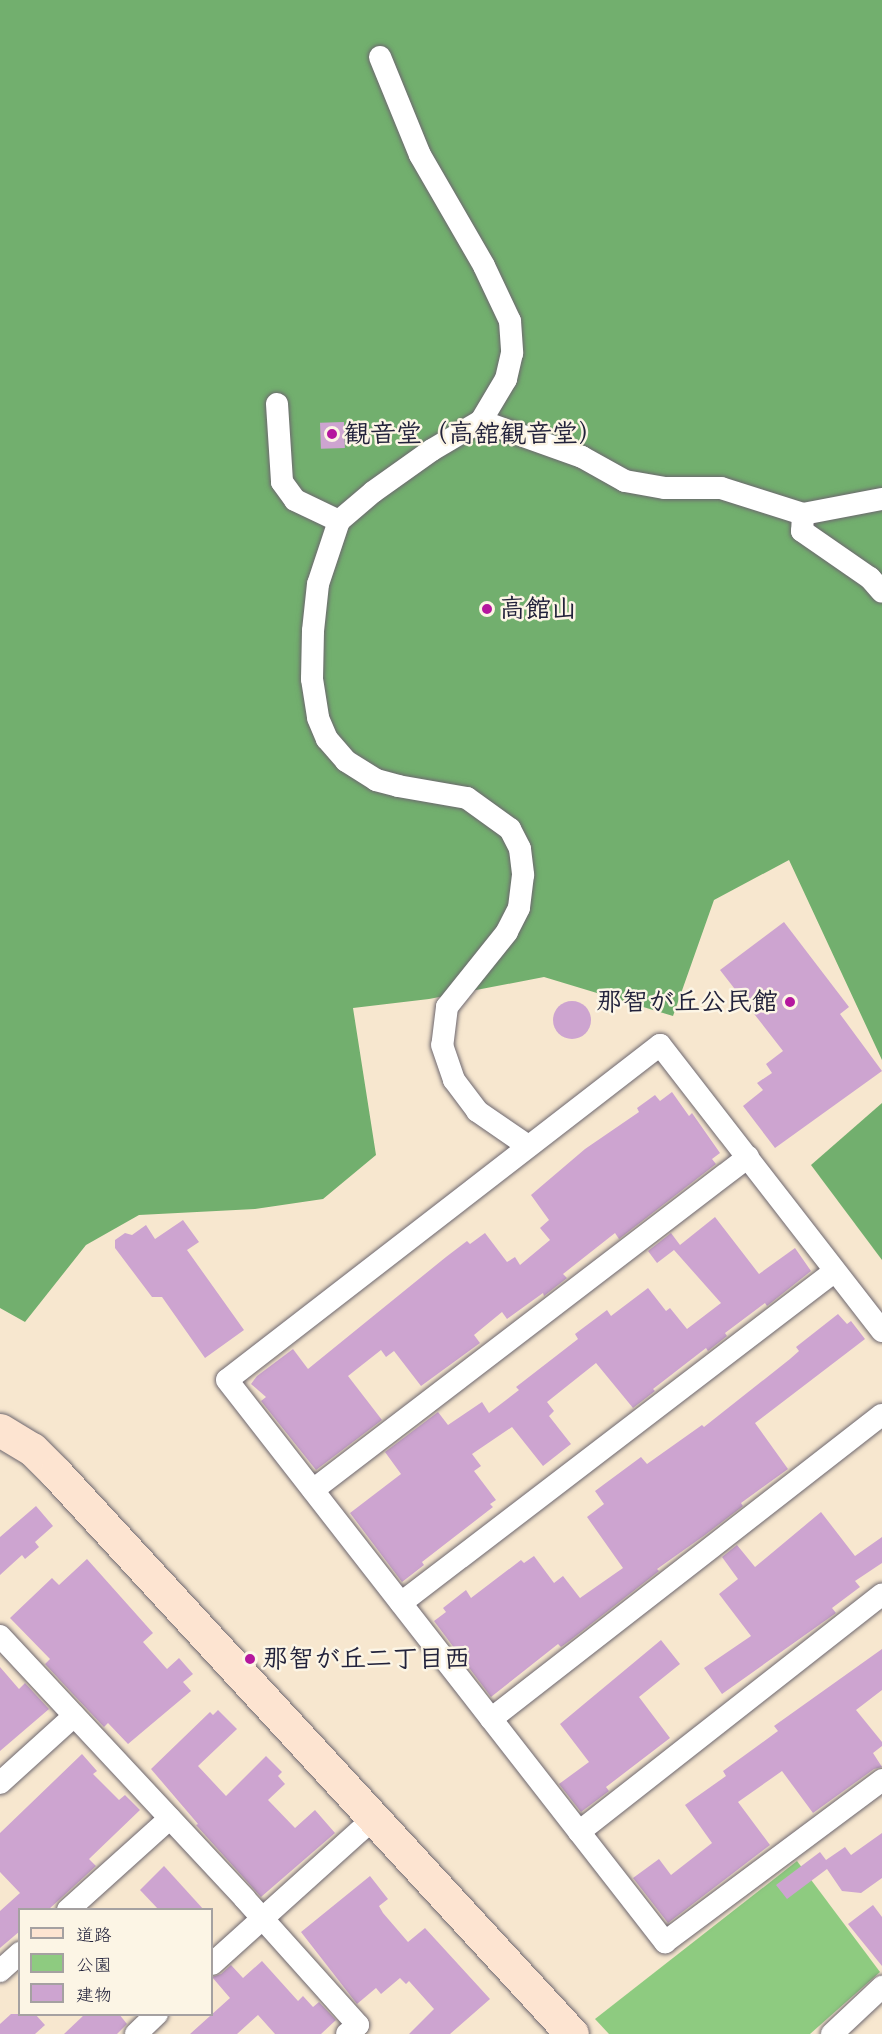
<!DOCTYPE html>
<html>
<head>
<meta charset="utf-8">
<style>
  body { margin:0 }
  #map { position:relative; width:882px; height:2034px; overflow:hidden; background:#f7e7cf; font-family:Caveat,"Klee One",sans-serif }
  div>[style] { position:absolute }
  .green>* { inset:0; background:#8ecb80 }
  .forest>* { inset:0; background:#72af6e }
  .building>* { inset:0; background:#cda4d0; transform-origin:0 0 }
  .round { border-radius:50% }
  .roads { filter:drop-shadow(0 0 2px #6d676f) drop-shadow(0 0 2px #6d676f) }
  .street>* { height:22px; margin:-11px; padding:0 11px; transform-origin:11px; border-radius:11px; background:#fff }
  .secondary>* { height:33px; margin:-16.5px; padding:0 16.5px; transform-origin:16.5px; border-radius:16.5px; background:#fde4d1 }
  .dots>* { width:16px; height:16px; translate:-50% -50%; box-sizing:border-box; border:3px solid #fcf5e5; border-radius:50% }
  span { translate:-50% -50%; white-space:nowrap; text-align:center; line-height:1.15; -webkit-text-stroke:5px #fcf5e5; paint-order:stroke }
  .poi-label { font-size:26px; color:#22223b; font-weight:700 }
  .left { translate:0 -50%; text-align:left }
  .right { translate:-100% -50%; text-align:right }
  .legend { position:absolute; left:18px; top:1908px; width:195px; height:108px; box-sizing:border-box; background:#fcf5e5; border:2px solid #a5a1a1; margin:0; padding:8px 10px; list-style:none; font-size:18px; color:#22223b }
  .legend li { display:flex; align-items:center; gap:12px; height:30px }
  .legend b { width:30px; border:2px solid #a5a1a1 }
</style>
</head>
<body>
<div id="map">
  <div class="green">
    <i style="clip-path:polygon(797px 1861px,880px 1972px,810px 2034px,609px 2034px,595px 2019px)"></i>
  </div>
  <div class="forest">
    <i style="clip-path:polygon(0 0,882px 0,882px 1060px,789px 860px,714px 900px,673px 1016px,544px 977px,429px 999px,353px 1008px,376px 1155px,323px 1199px,255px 1209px,139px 1215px,86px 1245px,25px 1322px,0 1308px)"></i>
    <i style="clip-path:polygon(882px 1103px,882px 1260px,811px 1165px)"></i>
  </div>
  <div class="building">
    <i style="left:344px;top:422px;width:26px;height:24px;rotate:88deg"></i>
    <i style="clip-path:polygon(784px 922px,849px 1007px,840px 1014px,882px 1071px,775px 1148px,743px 1106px,763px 1090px,757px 1083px,772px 1073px,766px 1064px,783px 1051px,720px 970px)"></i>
    <i class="round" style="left:553px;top:1001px;width:38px;height:38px"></i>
    <i style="clip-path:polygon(672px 1092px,689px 1116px,692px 1113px,720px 1153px,712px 1159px,716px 1164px,619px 1239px,615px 1233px,563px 1274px,567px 1278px,544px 1296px,543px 1293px,507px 1319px,502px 1312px,474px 1335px,480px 1343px,421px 1386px,394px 1351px,386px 1357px,381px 1350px,348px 1376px,382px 1420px,316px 1470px,261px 1401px,266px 1397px,251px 1384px,257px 1376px,293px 1349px,308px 1369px,446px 1257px,467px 1241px,470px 1244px,485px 1233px,507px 1262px,515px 1257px,520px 1265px,550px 1240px,540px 1228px,549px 1220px,531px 1195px,585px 1149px,639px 1112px,637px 1108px,655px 1095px,660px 1101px)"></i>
    <i style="clip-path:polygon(715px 1217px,759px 1274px,795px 1248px,811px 1271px,767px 1306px,765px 1303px,725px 1333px,727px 1336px,708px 1351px,706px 1348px,653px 1389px,655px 1391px,633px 1408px,596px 1363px,547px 1402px,554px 1411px,549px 1416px,571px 1444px,543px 1466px,512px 1427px,472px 1454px,481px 1466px,474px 1471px,496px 1500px,490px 1504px,493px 1507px,422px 1562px,424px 1565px,402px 1582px,350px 1513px,401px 1474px,385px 1452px,438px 1412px,448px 1425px,482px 1402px,489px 1413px,519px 1390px,516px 1387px,578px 1339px,575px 1334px,607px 1310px,611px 1316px,648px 1288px,666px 1311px,670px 1308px,687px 1329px,721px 1303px,674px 1250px,657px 1263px,648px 1251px,671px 1233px,680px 1245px)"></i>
    <i style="clip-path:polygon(183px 1220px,199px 1242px,187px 1250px,244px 1330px,205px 1358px,162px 1297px,152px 1297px,115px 1248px,115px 1240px,125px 1233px,132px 1235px,146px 1225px,155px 1239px)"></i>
    <i style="clip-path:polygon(838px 1314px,847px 1324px,851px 1321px,865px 1339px,755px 1423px,788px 1469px,741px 1503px,743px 1506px,705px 1535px,657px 1569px,659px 1571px,572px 1639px,561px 1647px,558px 1644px,491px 1697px,434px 1621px,446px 1612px,443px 1608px,466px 1590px,471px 1598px,521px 1560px,524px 1563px,534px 1556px,554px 1583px,563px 1576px,580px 1598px,623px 1568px,587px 1517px,604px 1504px,595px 1491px,641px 1457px,647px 1464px,702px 1425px,704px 1427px,790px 1359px,799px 1351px,796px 1347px)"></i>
    <i style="clip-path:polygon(36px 1506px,53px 1526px,35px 1542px,39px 1547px,25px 1559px,22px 1555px,0 1575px,0 1537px)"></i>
    <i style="clip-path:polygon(821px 1512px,855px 1556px,882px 1537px,882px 1563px,855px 1581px,860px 1587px,832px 1608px,836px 1613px,722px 1694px,704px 1668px,751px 1636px,719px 1594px,738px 1579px,722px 1557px,737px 1545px,755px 1567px)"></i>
    <i style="clip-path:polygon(87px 1559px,153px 1633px,143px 1642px,167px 1669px,179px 1658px,193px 1674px,183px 1682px,191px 1691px,128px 1744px,108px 1723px,104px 1727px,70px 1691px,45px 1664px,50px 1659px,10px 1618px,52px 1578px,59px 1585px)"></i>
    <i style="clip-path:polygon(661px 1640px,680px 1664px,639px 1697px,670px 1738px,606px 1787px,609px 1791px,581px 1812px,559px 1784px,589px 1762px,560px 1724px)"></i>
    <i style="clip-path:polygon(882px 1649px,882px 1690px,856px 1710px,882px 1742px,882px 1746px,873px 1753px,882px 1767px,874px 1769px,813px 1813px,782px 1771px,738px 1802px,770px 1845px,668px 1923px,633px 1878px,659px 1859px,671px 1875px,712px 1843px,685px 1805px,726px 1776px,723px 1771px,778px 1731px,774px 1726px)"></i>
    <i style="clip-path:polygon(0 1667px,19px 1689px,25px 1683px,49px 1709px,0 1751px)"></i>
    <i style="clip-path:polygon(218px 1710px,237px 1729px,198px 1766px,226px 1796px,266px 1756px,282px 1772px,278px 1776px,285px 1784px,268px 1800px,295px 1828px,315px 1810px,335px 1833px,261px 1897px,196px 1825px,198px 1824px,151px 1769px,210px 1712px,213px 1715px)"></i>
    <i style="clip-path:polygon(82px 1754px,97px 1771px,93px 1774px,119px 1800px,125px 1795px,140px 1810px,89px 1859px,96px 1866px,48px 1910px,20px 1910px,20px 1931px,0 1948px,0 1911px,20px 1893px,0 1872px,0 1833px)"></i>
    <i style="clip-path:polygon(882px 1833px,882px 1878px,861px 1893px,842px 1891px,827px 1869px,787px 1899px,776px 1885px,820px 1852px,826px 1860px,845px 1847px,851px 1855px)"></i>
    <i style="clip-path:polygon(164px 1866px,204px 1910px,159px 1910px,140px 1890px)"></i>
    <i style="clip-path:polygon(370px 1876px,388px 1899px,379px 1906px,383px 1913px,408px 1942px,425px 1928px,490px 1999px,450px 2034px,409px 2034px,434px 2009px,409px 1981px,406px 1984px,400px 1978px,381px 1994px,376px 1988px,357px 2004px,301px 1932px)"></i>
    <i style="clip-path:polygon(873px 1905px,882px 1917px,882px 1966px,848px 1924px)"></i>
    <i style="clip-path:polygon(262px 1961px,298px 2001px,303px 1996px,313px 2007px,319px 2002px,336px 2020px,321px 2034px,275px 2034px,258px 2015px,237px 2034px,190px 2034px,230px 1998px,212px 1977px,221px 1974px,231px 1965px,243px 1978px)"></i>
    <i style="clip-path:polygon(11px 2014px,35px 2014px,45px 2025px,35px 2034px,0 2034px,0 2024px)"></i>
    <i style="clip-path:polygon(85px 2014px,119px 2014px,127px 2024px,117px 2034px,64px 2034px)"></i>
  </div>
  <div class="roads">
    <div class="street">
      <i style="left:380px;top:57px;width:106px;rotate:67.8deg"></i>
      <i style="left:420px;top:155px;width:128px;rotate:60deg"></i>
      <i style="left:484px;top:266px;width:61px;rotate:64.7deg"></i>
      <i style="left:510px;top:321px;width:32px;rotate:86deg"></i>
      <i style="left:512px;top:353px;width:27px;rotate:103deg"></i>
      <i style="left:506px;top:379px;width:49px;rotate:120.8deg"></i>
      <i style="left:481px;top:421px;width:57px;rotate:149.4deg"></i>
      <i style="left:432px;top:450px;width:72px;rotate:144.6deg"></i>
      <i style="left:373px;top:492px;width:45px;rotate:139.5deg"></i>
      <i style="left:339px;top:521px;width:66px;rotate:108.4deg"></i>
      <i style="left:318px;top:584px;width:47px;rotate:96.1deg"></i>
      <i style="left:313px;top:631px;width:48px;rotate:91.2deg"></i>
      <i style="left:312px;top:679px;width:39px;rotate:81deg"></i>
      <i style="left:318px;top:718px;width:23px;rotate:67deg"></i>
      <i style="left:327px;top:739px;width:29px;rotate:49deg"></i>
      <i style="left:346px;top:761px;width:36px;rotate:32deg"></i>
      <i style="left:376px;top:780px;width:23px;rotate:15deg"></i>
      <i style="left:398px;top:786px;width:70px;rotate:9.9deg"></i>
      <i style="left:467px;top:798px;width:53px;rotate:35.8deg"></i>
      <i style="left:510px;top:829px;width:22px;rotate:63deg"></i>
      <i style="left:520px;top:849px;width:26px;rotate:83deg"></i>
      <i style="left:523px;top:875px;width:33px;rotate:97deg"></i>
      <i style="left:519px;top:908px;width:27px;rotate:117deg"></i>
      <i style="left:507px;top:932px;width:96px;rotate:128.7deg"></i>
      <i style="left:447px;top:1007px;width:38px;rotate:97deg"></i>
      <i style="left:442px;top:1045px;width:37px;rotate:71deg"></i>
      <i style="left:454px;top:1080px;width:39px;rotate:53deg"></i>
      <i style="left:477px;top:1111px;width:62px;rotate:34.5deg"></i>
      <i style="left:277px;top:404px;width:78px;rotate:86.3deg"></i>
      <i style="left:282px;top:482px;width:22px;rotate:54deg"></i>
      <i style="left:295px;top:500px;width:49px;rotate:25.5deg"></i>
      <i style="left:481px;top:421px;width:107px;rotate:19.6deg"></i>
      <i style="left:582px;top:457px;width:49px;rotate:29.2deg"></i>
      <i style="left:625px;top:481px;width:41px;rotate:9.9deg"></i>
      <i style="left:665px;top:488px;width:56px"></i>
      <i style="left:721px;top:488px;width:86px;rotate:17.6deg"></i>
      <i style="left:803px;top:514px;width:80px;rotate:-10.8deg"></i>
      <i style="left:803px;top:514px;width:17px;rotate:93deg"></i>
      <i style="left:802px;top:531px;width:83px;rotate:34.7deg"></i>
      <i style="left:870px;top:578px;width:18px;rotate:49deg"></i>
      <i style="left:882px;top:1331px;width:362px;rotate:-127.8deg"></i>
      <i style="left:660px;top:1045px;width:547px;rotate:142.27deg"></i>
      <i style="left:227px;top:1380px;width:713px;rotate:52.07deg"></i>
      <i style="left:665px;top:1942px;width:271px;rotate:-36.7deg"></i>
      <i style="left:313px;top:1490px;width:548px;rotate:-37.43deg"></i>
      <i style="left:401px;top:1603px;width:546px;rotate:-37.42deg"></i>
      <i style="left:0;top:1636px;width:359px;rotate:47deg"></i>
      <i style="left:245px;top:1899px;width:169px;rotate:48.1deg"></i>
      <i style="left:358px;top:2025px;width:14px;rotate:141deg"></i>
      <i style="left:491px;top:1719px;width:495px;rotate:-37.9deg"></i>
      <i style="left:0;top:1783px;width:100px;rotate:-42.2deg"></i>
      <i style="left:579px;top:1832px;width:385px;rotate:-38.1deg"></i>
      <i style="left:68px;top:1910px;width:137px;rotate:-42deg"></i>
      <i style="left:212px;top:1964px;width:217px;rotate:-42deg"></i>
      <i style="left:0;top:1971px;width:27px;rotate:-42deg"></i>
      <i style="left:136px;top:2034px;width:29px;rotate:-44deg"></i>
      <i style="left:832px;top:2034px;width:69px;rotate:-43.2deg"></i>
    </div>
    <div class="secondary">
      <i style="left:0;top:1430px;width:37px;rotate:31deg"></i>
      <i style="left:32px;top:1449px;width:34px;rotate:45deg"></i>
      <i style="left:56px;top:1473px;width:762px;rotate:47.39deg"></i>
    </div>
  </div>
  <div class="dots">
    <i style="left:332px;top:434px;background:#b5179e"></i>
    <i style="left:487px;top:609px;background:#b5179e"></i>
    <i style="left:790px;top:1002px;background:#b5179e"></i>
    <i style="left:250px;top:1659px;background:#b5179e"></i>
  </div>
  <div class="poi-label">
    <span class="left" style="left:344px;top:434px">観音堂（高舘観音堂）</span>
    <span class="left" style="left:499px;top:609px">高館山</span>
    <span class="right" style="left:778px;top:1002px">那智が丘公民館</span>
    <span class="left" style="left:262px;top:1659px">那智が丘二丁目西</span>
  </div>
  <ul class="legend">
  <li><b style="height:8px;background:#fde4d1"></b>道路</li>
  <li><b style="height:16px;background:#8ecb80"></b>公園</li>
  <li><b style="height:16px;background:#cda4d0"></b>建物</li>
  </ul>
</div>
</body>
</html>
